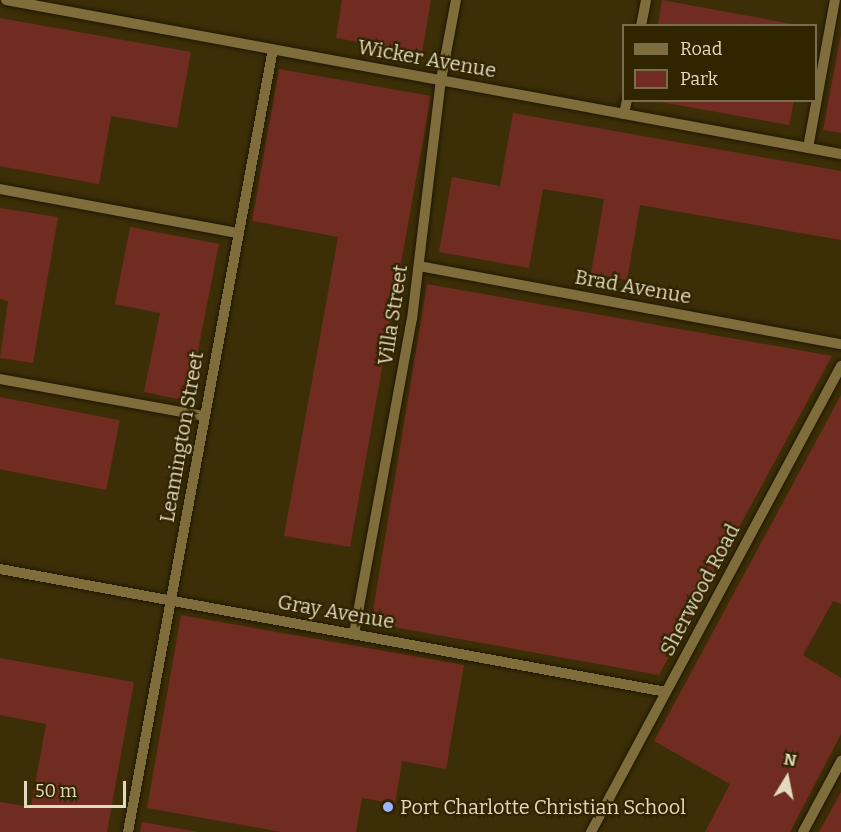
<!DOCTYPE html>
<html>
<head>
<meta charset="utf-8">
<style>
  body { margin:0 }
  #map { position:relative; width:841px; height:832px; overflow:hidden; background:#3c2f07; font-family:Bitter,serif }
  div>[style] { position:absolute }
  .green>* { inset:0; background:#702c21; transform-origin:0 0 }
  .roads { filter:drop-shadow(0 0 2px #201800) drop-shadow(0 0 2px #201800) }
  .street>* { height:10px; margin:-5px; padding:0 5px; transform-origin:5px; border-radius:5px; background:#7f6e3c }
  .dots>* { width:16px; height:16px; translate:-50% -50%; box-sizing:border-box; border:3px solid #312500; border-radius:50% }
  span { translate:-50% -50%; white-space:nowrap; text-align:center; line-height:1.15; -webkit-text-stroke:4.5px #312500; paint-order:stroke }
  .street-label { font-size:20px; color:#e2d9bf }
  .poi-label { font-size:20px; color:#e2d9bf }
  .left { translate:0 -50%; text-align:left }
  .legend { position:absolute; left:622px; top:24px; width:195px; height:78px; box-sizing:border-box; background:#312500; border:2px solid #786d4c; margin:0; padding:8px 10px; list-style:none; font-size:18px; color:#e2d9bf }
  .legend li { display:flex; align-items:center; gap:12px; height:30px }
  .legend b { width:30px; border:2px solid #786d4c }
  .north { position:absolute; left:757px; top:748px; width:60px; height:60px; -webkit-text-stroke:4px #312500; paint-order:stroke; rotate:10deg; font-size:16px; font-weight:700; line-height:24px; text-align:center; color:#e2d9bf }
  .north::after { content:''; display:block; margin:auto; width:21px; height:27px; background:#e2d9bf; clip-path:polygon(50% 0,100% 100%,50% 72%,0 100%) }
  .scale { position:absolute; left:24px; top:781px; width:102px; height:27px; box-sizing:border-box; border:3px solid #e2d9bf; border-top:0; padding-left:8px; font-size:18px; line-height:21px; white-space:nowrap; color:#e2d9bf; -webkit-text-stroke:4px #312500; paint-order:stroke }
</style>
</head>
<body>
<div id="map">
  <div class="green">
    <i style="clip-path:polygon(342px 0,431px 0,422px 53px,336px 38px)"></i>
    <i style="clip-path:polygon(662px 0,798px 25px,658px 25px)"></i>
    <i style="clip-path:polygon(0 18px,191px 52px,177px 128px,111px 116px,99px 184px,0 166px)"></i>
    <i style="clip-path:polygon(841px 34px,841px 133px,823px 130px)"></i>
    <i style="clip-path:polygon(279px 69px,431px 96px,350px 547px,284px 536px,338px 237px,252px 221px)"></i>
    <i style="clip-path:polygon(655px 101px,794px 100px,794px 101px,789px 125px)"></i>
    <i style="clip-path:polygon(513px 113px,841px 171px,841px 240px,640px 205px,627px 280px,591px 273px,604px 199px,543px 189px,529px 268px,439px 252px,452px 177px,500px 186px)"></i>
    <i style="clip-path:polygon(0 208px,58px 217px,33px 363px,0 358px,8px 301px,0 299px)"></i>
    <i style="clip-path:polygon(130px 227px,219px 244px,188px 401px,144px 392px,160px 313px,115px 304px)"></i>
    <i style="clip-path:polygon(427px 284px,832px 356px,659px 675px,371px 623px)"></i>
    <i style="clip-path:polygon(841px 395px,841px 604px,833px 601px,803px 655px,841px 678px,841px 734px,790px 832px,705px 832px,730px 784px,654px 741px)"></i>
    <i style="left:0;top:397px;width:122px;height:71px;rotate:11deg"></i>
    <i style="clip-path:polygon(181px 615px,464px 665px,446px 769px,402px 761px,395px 804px,362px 798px,356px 832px,282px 832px,147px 808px)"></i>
    <i style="clip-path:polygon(0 658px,134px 682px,107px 832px,0 832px,0 802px,31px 807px,46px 724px,0 715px)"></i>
    <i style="clip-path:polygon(841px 792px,841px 832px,819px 832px)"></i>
    <i style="clip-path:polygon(142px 822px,198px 832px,140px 832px)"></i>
  </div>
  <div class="roads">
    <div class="street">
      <i style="left:6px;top:0;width:849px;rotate:10.45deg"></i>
      <i style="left:641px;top:26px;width:26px;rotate:-79deg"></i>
      <i style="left:624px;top:114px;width:14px;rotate:-78deg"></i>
      <i style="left:808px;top:148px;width:150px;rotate:-79.7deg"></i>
      <i style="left:0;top:189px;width:242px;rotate:10.5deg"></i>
      <i style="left:419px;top:266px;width:429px;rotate:10.5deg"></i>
      <i style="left:0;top:379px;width:207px;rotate:10.3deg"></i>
      <i style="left:0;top:569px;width:677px;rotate:10.46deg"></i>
      <i style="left:354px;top:634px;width:320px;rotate:-79.6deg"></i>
      <i style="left:412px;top:319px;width:241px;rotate:-83.1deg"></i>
      <i style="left:441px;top:80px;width:81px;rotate:-79.4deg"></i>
      <i style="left:128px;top:832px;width:796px;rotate:-79.51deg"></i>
      <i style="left:591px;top:832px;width:529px;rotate:-61.79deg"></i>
      <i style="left:803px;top:832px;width:81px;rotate:-61.8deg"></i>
    </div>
  </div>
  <div class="dots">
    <i style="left:388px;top:807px;background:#9eb4fd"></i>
  </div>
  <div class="street-label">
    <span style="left:427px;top:59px;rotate:10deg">Wicker Avenue</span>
    <span style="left:633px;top:287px;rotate:10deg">Brad Avenue</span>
    <span style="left:393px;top:315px;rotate:-81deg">Villa Street</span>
    <span style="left:182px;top:437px;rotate:-80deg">Leamington Street</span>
    <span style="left:700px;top:590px;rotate:-62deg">Sherwood Road</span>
    <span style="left:336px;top:612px;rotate:10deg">Gray Avenue</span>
  </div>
  <div class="poi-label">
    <span class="left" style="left:400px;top:807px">Port Charlotte Christian School</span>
  </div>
  <ul class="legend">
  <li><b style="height:8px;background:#7f6e3c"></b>Road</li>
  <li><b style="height:16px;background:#702c21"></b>Park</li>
  </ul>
  <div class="north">N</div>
  <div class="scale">50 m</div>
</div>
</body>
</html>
